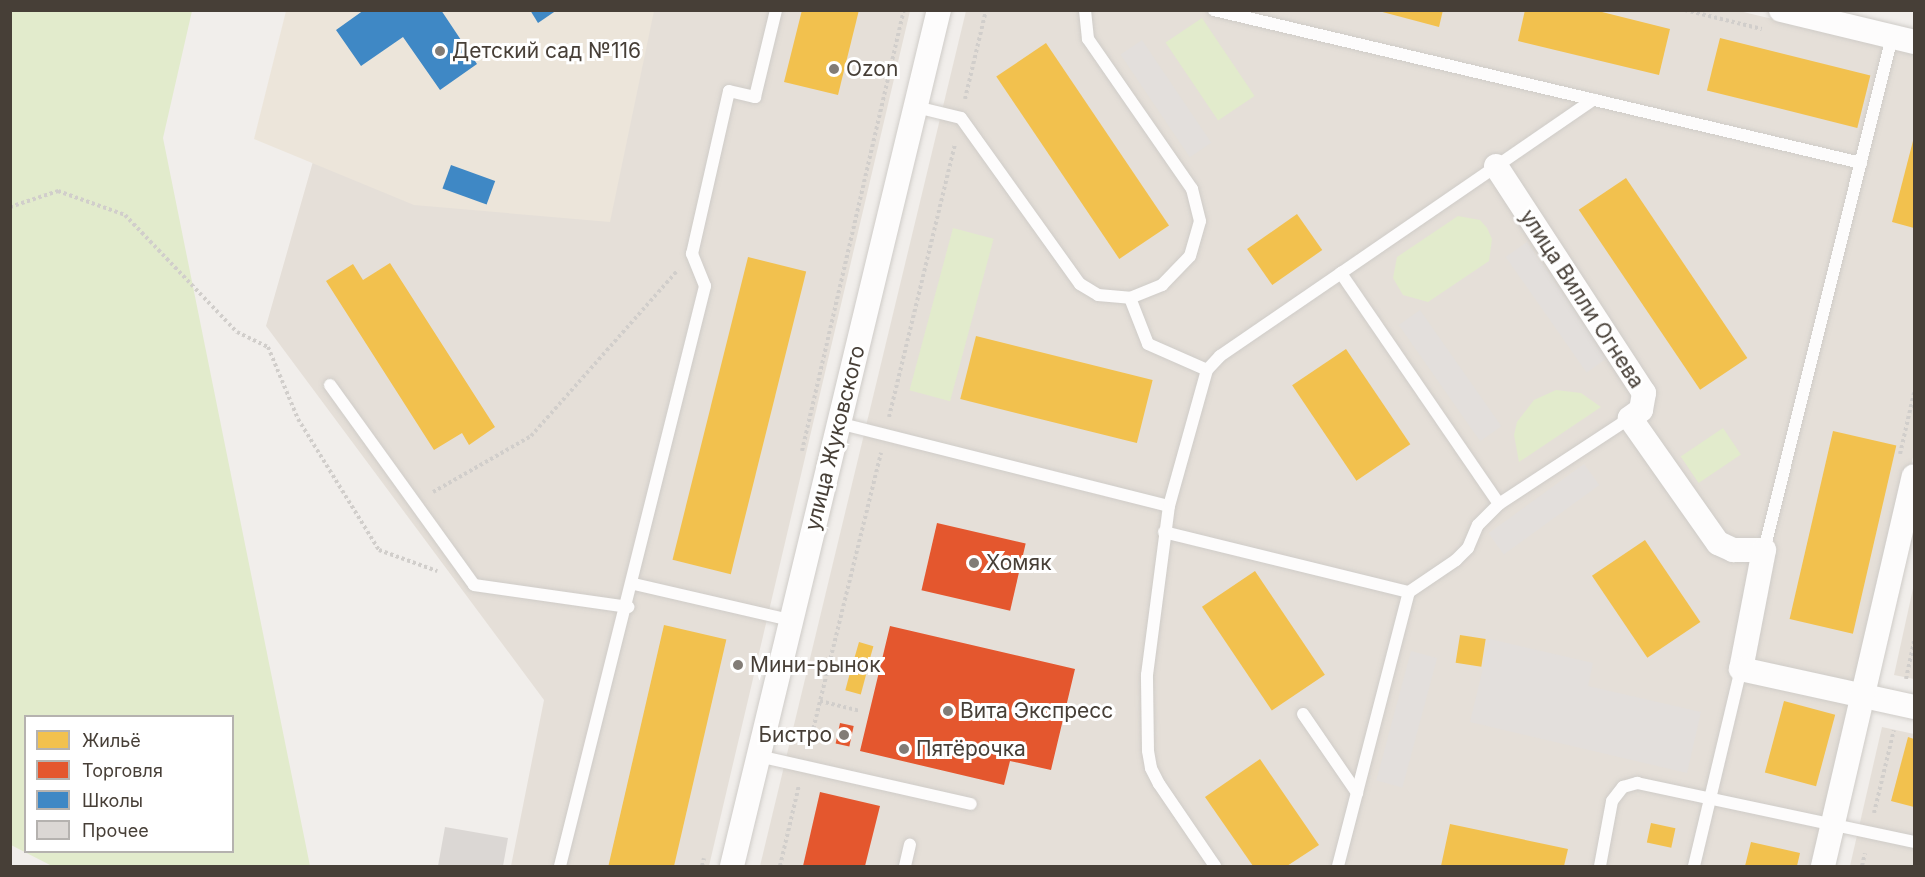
<!DOCTYPE html>
<html>
<head>
<meta charset="utf-8">
<style>
  body { margin:0 }
  #map { position:relative; width:1925px; height:877px; overflow:hidden; background:#f1eeeb; font-family:Inter,sans-serif }
  div>[style] { position:absolute }
  .residential>* { inset:0; background:#e5dfd8 }
  .education>* { inset:0; background:#ece5da }
  .green>* { inset:0; background:#e2ebcc; transform-origin:0 0 }
  .parking>* { inset:0; background:#e3dfdc; transform-origin:0 0 }
  .homes>* { inset:0; background:#f2c14e; transform-origin:0 0 }
  .shops>* { inset:0; background:#e4572e; transform-origin:0 0 }
  .schools>* { inset:0; background:#3f88c5; transform-origin:0 0 }
  .building>* { inset:0; background:#dbd7d4 }
  .path>* { height:4px; margin-top:-2px; transform-origin:0; background:repeating-linear-gradient(90deg,#d1cecb 0 3px,transparent 0 6px) }
  .roads { filter:drop-shadow(0 0 2px #cfccc8) drop-shadow(0 0 2px #cfccc8) }
  .service>* { height:12px; margin:-6px; padding:0 6px; transform-origin:6px; border-radius:6px; background:#fdfcfc }
  .minor>* { height:24px; margin:-12px; padding:0 12px; transform-origin:12px; border-radius:12px; background:#fdfcfc }
  .dots>* { width:16px; height:16px; translate:-50% -50%; box-sizing:border-box; border:3px solid #fff; border-radius:50% }
  span { translate:-50% -50%; white-space:nowrap; text-align:center; line-height:1.15; -webkit-text-stroke:6px #fff; paint-order:stroke }
  .poi-label { font-size:21px; color:#473f37 }
  .left { translate:0 -50%; text-align:left }
  .right { translate:-100% -50%; text-align:right }
  .street-label { font-size:21px; color:#473f37 }
  .frame { position:absolute; inset:0; border:12px solid #473f37; pointer-events:none }
  .legend { position:absolute; left:24px; top:715px; width:210px; height:138px; box-sizing:border-box; background:#fff; border:2px solid #b5b2af; margin:0; padding:8px 10px; list-style:none; font-size:18px; color:#473f37 }
  .legend li { display:flex; align-items:center; gap:12px; height:30px }
  .legend b { width:30px; border:2px solid #b5b2af }
</style>
</head>
<body>
<div id="map">
  <div class="residential">
    <i style="clip-path:polygon(1735px 10px,1914px 53px,1914px 453px,1815px 866px,760px 866px,966px 11px)"></i>
    <i style="clip-path:polygon(356px 11px,910px 11px,709px 866px,511px 866px,544px 700px,266px 326px)"></i>
    <i style="clip-path:polygon(1914px 584px,1914px 679px,1894px 675px)"></i>
    <i style="clip-path:polygon(1882px 727px,1914px 734px,1914px 866px,1850px 866px)"></i>
  </div>
  <div class="education">
    <i style="clip-path:polygon(286px 11px,654px 11px,610px 222px,414px 205px,254px 139px)"></i>
  </div>
  <div class="green">
    <i style="clip-path:polygon(evenodd,10px 11px,192px 11px,163px 138px,310px 866px,52px 866px,11px 845px,10px 11px,232px 716px,232px 852px,26px 852px,26px 716px,232px 716px)"></i>
    <i style="left:1202px;top:18px;width:94px;height:44px;rotate:56deg"></i>
    <i style="clip-path:polygon(1458px 216px,1480px 220px,1487px 228px,1492px 239px,1489px 261px,1428px 302px,1403px 295px,1393px 278px,1397px 257px)"></i>
    <i style="left:953px;top:228px;width:42px;height:168px;rotate:15deg"></i>
    <i style="clip-path:polygon(1556px 390px,1581px 393px,1601px 407px,1519px 462px,1514px 435px,1517px 422px,1534px 400px)"></i>
    <i style="left:1723px;top:428px;width:32px;height:51px;rotate:56deg"></i>
  </div>
  <div class="parking">
    <i style="left:1142px;top:40px;width:124px;height:26px;rotate:56deg"></i>
    <i style="left:1527px;top:242px;width:141px;height:26px;rotate:55deg"></i>
    <i style="left:1420px;top:310px;width:142px;height:26px;rotate:55deg"></i>
    <i style="left:1584px;top:464px;width:26px;height:118px;rotate:54deg"></i>
    <i style="clip-path:polygon(1490px 639px,1593px 663px,1588px 686px,1701px 712px,1687px 773px,1470px 722px)"></i>
    <i style="left:1411px;top:651px;width:27px;height:134px;rotate:15deg"></i>
  </div>
  <div class="homes">
    <i style="clip-path:polygon(802px 10px,859px 10px,838px 95px,784px 82px)"></i>
    <i style="clip-path:polygon(1375px 10px,1443px 10px,1439px 27px)"></i>
    <i style="clip-path:polygon(1525px 10px,1594px 10px,1670px 29px,1659px 75px,1518px 41px)"></i>
    <i style="left:1720px;top:38px;width:155px;height:54px;rotate:14deg"></i>
    <i style="left:1046px;top:43px;width:220px;height:60px;rotate:56deg"></i>
    <i style="clip-path:polygon(1914px 137px,1914px 228px,1892px 222px)"></i>
    <i style="left:1626px;top:178px;width:217px;height:57px;rotate:56deg"></i>
    <i style="left:1297px;top:214px;width:44px;height:61px;rotate:55deg"></i>
    <i style="left:748px;top:257px;width:60px;height:312px;rotate:14deg"></i>
    <i style="clip-path:polygon(390px 263px,495px 427px,469px 445px,462px 433px,434px 450px,326px 281px,353px 264px,363px 280px)"></i>
    <i style="left:976px;top:336px;width:182px;height:65px;rotate:14deg"></i>
    <i style="left:1346px;top:349px;width:115px;height:65px;rotate:56deg"></i>
    <i style="left:1833px;top:431px;width:65px;height:193px;rotate:13deg"></i>
    <i style="left:1645px;top:540px;width:99px;height:64px;rotate:56deg"></i>
    <i style="left:1255px;top:571px;width:125px;height:64px;rotate:56deg"></i>
    <i style="left:664px;top:625px;width:64px;height:247px;rotate:13deg"></i>
    <i style="left:1460px;top:635px;width:26px;height:28px;rotate:9deg"></i>
    <i style="left:859px;top:642px;width:15px;height:24px;rotate:16deg"></i>
    <i style="left:851px;top:669px;width:16px;height:22px;rotate:15deg"></i>
    <i style="left:1784px;top:701px;width:53px;height:74px;rotate:15deg"></i>
    <i style="clip-path:polygon(1908px 737px,1914px 739px,1914px 807px,1891px 801px)"></i>
    <i style="clip-path:polygon(1260px 759px,1319px 845px,1287px 866px,1253px 866px,1205px 797px)"></i>
    <i style="left:1651px;top:823px;width:25px;height:20px;rotate:12deg"></i>
    <i style="clip-path:polygon(1450px 824px,1568px 849px,1564px 866px,1441px 866px)"></i>
    <i style="clip-path:polygon(1751px 842px,1800px 853px,1797px 866px,1745px 866px)"></i>
  </div>
  <div class="shops">
    <i style="left:937px;top:523px;width:91px;height:69px;rotate:13deg"></i>
    <i style="clip-path:polygon(890px 626px,1075px 669px,1051px 770px,1010px 761px,1004px 785px,860px 751px)"></i>
    <i style="left:840px;top:723px;width:14px;height:21px;rotate:12deg"></i>
    <i style="clip-path:polygon(820px 792px,880px 806px,865px 866px,803px 866px)"></i>
  </div>
  <div class="schools">
    <i style="clip-path:polygon(364px 10px,441px 10px,477px 64px,440px 90px,403px 37px,361px 66px,336px 30px)"></i>
    <i style="clip-path:polygon(530px 10px,557px 10px,538px 23px)"></i>
    <i style="left:451px;top:165px;width:47px;height:25px;rotate:20deg"></i>
  </div>
  <div class="building">
    <i style="clip-path:polygon(445px 827px,508px 838px,503px 866px,438px 866px)"></i>
  </div>
  <div class="path">
    <i style="left:1685px;top:10px;width:79px;rotate:13.9deg"></i>
    <i style="left:965px;top:99px;width:91px;rotate:-76.7deg"></i>
    <i style="left:10px;top:207px;width:51px;rotate:-18.4deg"></i>
    <i style="left:58px;top:191px;width:71px;rotate:19.7deg"></i>
    <i style="left:125px;top:215px;width:162px;rotate:46.3deg"></i>
    <i style="left:237px;top:332px;width:34px;rotate:26deg"></i>
    <i style="left:268px;top:347px;width:78px;rotate:67.4deg"></i>
    <i style="left:298px;top:419px;width:154px;rotate:58.3deg"></i>
    <i style="left:379px;top:550px;width:62px;rotate:19.9deg"></i>
    <i style="left:889px;top:417px;width:281px;rotate:-76.4deg"></i>
    <i style="left:802px;top:451px;width:453px;rotate:-77deg"></i>
    <i style="left:1900px;top:454px;width:63px;rotate:-77.1deg"></i>
    <i style="left:433px;top:492px;width:113px;rotate:-29.7deg"></i>
    <i style="left:531px;top:436px;width:222px;rotate:-48.5deg"></i>
    <i style="left:1906px;top:679px;width:40px;rotate:-78deg"></i>
    <i style="left:820px;top:701px;width:41px;rotate:14deg"></i>
    <i style="left:809px;top:746px;width:302px;rotate:-76.2deg"></i>
    <i style="left:1874px;top:813px;width:85px;rotate:-76.5deg"></i>
    <i style="left:702px;top:866px;width:8px;rotate:-76deg"></i>
    <i style="left:780px;top:866px;width:83px;rotate:-76.8deg"></i>
    <i style="left:1862px;top:866px;width:13px;rotate:-77deg"></i>
  </div>
  <div class="roads">
    <div class="service">
      <i style="left:1214px;top:10px;width:665px;rotate:13.3deg"></i>
      <i style="left:916px;top:107px;width:46px;rotate:13.7deg"></i>
      <i style="left:961px;top:118px;width:204px;rotate:54.4deg"></i>
      <i style="left:1080px;top:284px;width:21px;rotate:31deg"></i>
      <i style="left:1098px;top:295px;width:32px;rotate:5deg"></i>
      <i style="left:1130px;top:298px;width:35px;rotate:-22deg"></i>
      <i style="left:1162px;top:285px;width:40px;rotate:-46deg"></i>
      <i style="left:1190px;top:256px;width:36px;rotate:-74deg"></i>
      <i style="left:1200px;top:221px;width:33px;rotate:-104deg"></i>
      <i style="left:1192px;top:189px;width:183px;rotate:-124.7deg"></i>
      <i style="left:1088px;top:39px;width:29px;rotate:-96deg"></i>
      <i style="left:1130px;top:298px;width:49px;rotate:68.6deg"></i>
      <i style="left:1148px;top:344px;width:64px;rotate:23.8deg"></i>
      <i style="left:330px;top:385px;width:246px;rotate:54.2deg"></i>
      <i style="left:474px;top:585px;width:156px;rotate:8.1deg"></i>
      <i style="left:838px;top:423px;width:341px;rotate:14.1deg"></i>
      <i style="left:1499px;top:504px;width:280px;rotate:-124.4deg"></i>
      <i style="left:1341px;top:273px;width:306px;rotate:-34.5deg"></i>
      <i style="left:1164px;top:532px;width:252px;rotate:13.8deg"></i>
      <i style="left:1764px;top:550px;width:529px;rotate:-75.99deg"></i>
      <i style="left:634px;top:584px;width:160px;rotate:13deg"></i>
      <i style="left:1303px;top:714px;width:96px;rotate:55.6deg"></i>
      <i style="left:758px;top:756px;width:218px;rotate:12.7deg"></i>
      <i style="left:560px;top:866px;width:598px;rotate:-75.96deg"></i>
      <i style="left:705px;top:286px;width:35px;rotate:-112deg"></i>
      <i style="left:692px;top:254px;width:167px;rotate:-77.2deg"></i>
      <i style="left:729px;top:91px;width:27px;rotate:13deg"></i>
      <i style="left:755px;top:97px;width:89px;rotate:-76.4deg"></i>
      <i style="left:905px;top:866px;width:22px;rotate:-77deg"></i>
      <i style="left:1215px;top:866px;width:99px;rotate:-124.3deg"></i>
      <i style="left:1159px;top:784px;width:18px;rotate:-117deg"></i>
      <i style="left:1151px;top:768px;width:17px;rotate:-100deg"></i>
      <i style="left:1148px;top:751px;width:76px;rotate:-90.8deg"></i>
      <i style="left:1147px;top:675px;width:170px;rotate:-82.6deg"></i>
      <i style="left:1169px;top:506px;width:141px;rotate:-74.4deg"></i>
      <i style="left:1207px;top:370px;width:19px;rotate:-47deg"></i>
      <i style="left:1220px;top:356px;width:147px;rotate:-34.4deg"></i>
      <i style="left:1338px;top:866px;width:283px;rotate:-75.5deg"></i>
      <i style="left:1409px;top:592px;width:57px;rotate:-34.2deg"></i>
      <i style="left:1456px;top:560px;width:17px;rotate:-45deg"></i>
      <i style="left:1468px;top:548px;width:25px;rotate:-67deg"></i>
      <i style="left:1478px;top:525px;width:30px;rotate:-45deg"></i>
      <i style="left:1499px;top:504px;width:157px;rotate:-33.3deg"></i>
      <i style="left:1600px;top:866px;width:66px;rotate:-79.5deg"></i>
      <i style="left:1612px;top:801px;width:18px;rotate:-52deg"></i>
      <i style="left:1623px;top:787px;width:15px;rotate:-16deg"></i>
      <i style="left:1637px;top:783px;width:283px;rotate:12deg"></i>
      <i style="left:1694px;top:866px;width:203px;rotate:-76.6deg"></i>
    </div>
    <div class="minor">
      <i style="left:1781px;top:10px;width:137px;rotate:13.5deg"></i>
      <i style="left:1496px;top:166px;width:271px;rotate:56.9deg"></i>
      <i style="left:1644px;top:393px;width:17px;rotate:100deg"></i>
      <i style="left:1641px;top:410px;width:14px;rotate:144deg"></i>
      <i style="left:1630px;top:418px;width:153px;rotate:54.9deg"></i>
      <i style="left:1718px;top:543px;width:17px;rotate:25deg"></i>
      <i style="left:1733px;top:550px;width:31px"></i>
      <i style="left:1764px;top:550px;width:121px;rotate:100.9deg"></i>
      <i style="left:1741px;top:669px;width:177px;rotate:12.4deg"></i>
      <i style="left:732px;top:866px;width:881px;rotate:-76.41deg"></i>
      <i style="left:1823px;top:866px;width:400px;rotate:-76.9deg"></i>
    </div>
  </div>
  <div class="dots">
    <i style="left:440px;top:51px;background:#827c76"></i>
    <i style="left:834px;top:69px;background:#827c76"></i>
    <i style="left:974px;top:563px;background:#827c76"></i>
    <i style="left:738px;top:665px;background:#827c76"></i>
    <i style="left:948px;top:711px;background:#827c76"></i>
    <i style="left:844px;top:735px;background:#827c76"></i>
    <i style="left:904px;top:749px;background:#827c76"></i>
  </div>
  <div class="poi-label">
    <span class="left" style="left:452px;top:51px">Детский сад №116</span>
    <span class="left" style="left:846px;top:69px">Ozon</span>
    <span class="left" style="left:986px;top:563px">Хомяк</span>
    <span class="left" style="left:750px;top:665px">Мини-рынок</span>
    <span class="left" style="left:960px;top:711px">Вита Экспресс</span>
    <span class="right" style="left:832px;top:735px">Бистро</span>
    <span class="left" style="left:916px;top:749px">Пятёрочка</span>
  </div>
  <div class="street-label">
    <span style="left:1582px;top:299px;rotate:57deg">улица Вилли Огнева</span>
    <span style="left:835px;top:438px;rotate:-76deg">улица Жуковского</span>
  </div>
  <div class="frame"></div>
  <ul class="legend">
  <li><b style="height:16px;background:#f2c14e"></b>Жильё</li>
  <li><b style="height:16px;background:#e4572e"></b>Торговля</li>
  <li><b style="height:16px;background:#3f88c5"></b>Школы</li>
  <li><b style="height:16px;background:#dbd7d4"></b>Прочее</li>
  </ul>
</div>
</body>
</html>
